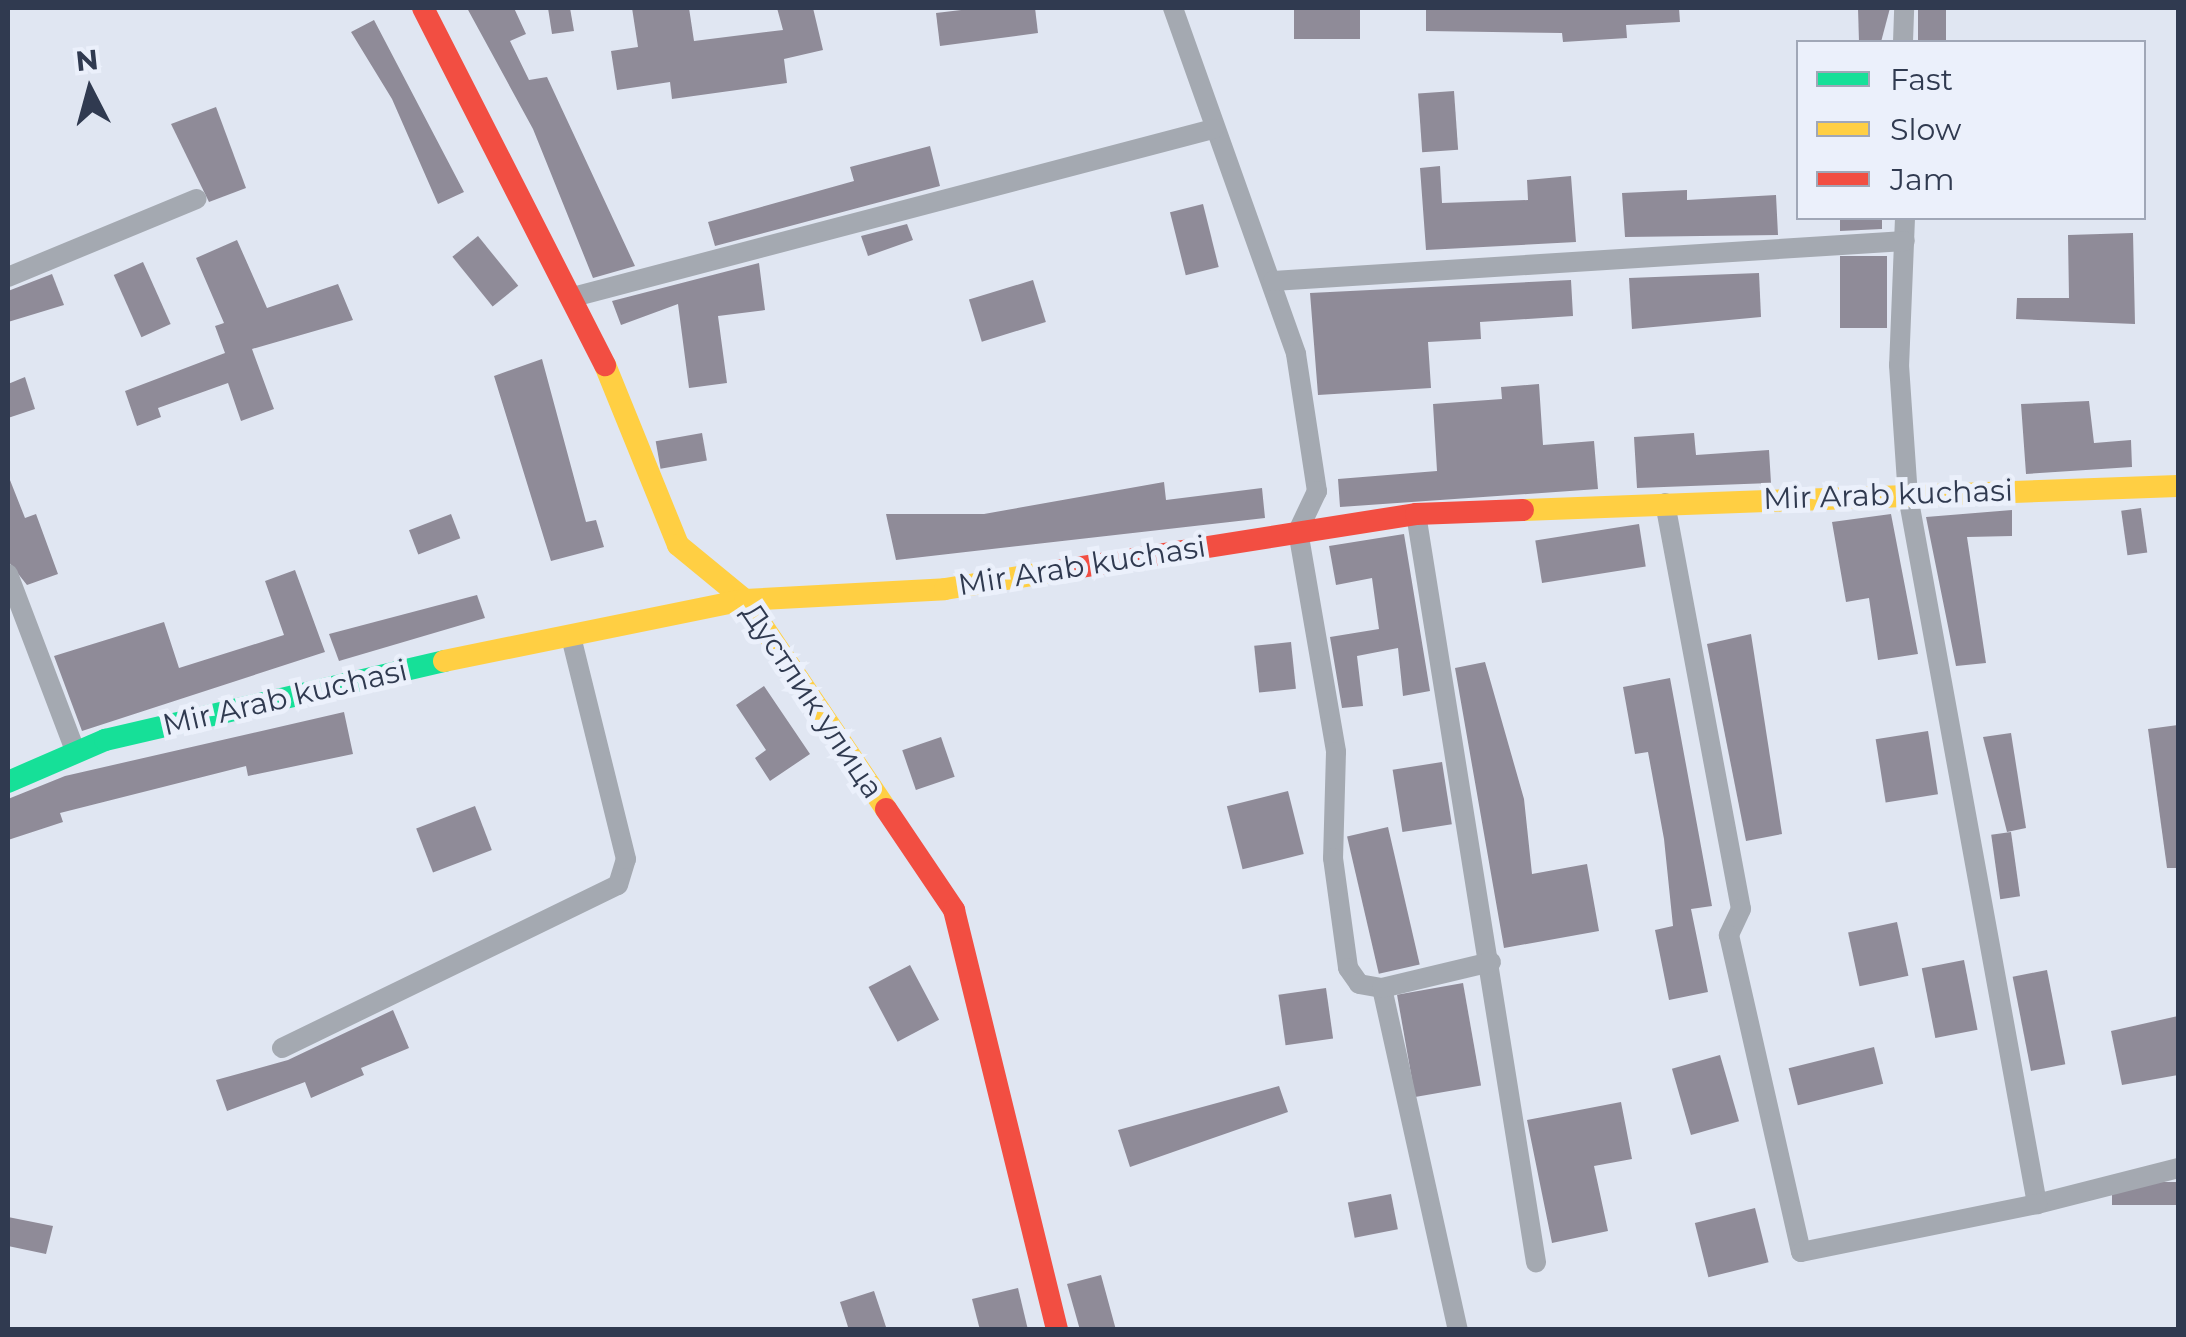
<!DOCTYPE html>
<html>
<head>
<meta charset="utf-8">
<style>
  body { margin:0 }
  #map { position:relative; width:2186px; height:1337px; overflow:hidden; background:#e0e6f2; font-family:Montserrat,sans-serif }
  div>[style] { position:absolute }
  .building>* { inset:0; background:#8f8b98; transform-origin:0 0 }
  .street>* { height:20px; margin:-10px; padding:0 10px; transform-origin:10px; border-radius:10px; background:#a4a9b1 }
  .fast>* { height:22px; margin:-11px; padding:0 11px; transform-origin:11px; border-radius:11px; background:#16e098 }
  .slow>* { height:22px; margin:-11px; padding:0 11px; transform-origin:11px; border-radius:11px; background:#ffcf43 }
  .jam>* { height:22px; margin:-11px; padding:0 11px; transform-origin:11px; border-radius:11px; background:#f24e42 }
  span { translate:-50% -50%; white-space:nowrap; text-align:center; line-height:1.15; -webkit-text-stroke:10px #ebf0fb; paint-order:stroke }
  .street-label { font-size:30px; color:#303a50 }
  .frame { position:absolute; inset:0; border:10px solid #303a50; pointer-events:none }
  .legend { position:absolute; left:1796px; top:40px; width:350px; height:180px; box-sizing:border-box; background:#ebf0fb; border:2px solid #a0a7b7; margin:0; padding:12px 18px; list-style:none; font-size:30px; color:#303a50 }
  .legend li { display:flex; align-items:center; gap:20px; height:50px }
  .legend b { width:50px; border:2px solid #a0a7b7 }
  .north { position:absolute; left:40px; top:40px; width:100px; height:100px; -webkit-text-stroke:8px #ebf0fb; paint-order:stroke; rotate:354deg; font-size:28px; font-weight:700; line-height:40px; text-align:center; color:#303a50 }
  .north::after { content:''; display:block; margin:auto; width:35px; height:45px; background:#303a50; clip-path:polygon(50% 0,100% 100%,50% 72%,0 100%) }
</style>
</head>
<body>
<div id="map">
  <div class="building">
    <i style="clip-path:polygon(467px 8px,514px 8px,526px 34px,510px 41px,529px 80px,547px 77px,635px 266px,593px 278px,533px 129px)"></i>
    <i style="clip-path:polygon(548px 8px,570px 8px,574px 31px,552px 34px)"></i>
    <i style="clip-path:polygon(632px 8px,689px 8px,694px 41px,783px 30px,777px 8px,813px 8px,823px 50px,784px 59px,787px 83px,672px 99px,670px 82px,617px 90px,611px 51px,638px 47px)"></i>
    <i style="clip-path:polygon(978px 8px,1035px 8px,1038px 33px,940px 46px,936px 13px)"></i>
    <i style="left:1294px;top:8px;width:66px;height:31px"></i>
    <i style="clip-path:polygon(1426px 8px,1679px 8px,1680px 22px,1626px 25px,1627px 38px,1563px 42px,1562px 33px,1426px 31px)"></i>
    <i style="clip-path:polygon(1858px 8px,1890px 8px,1881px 42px,1859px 42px)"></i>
    <i style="left:1918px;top:8px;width:28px;height:34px"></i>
    <i style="clip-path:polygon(374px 20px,464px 192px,438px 204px,392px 99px,351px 32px)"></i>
    <i style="left:1454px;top:91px;width:59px;height:36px;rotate:86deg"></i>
    <i style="clip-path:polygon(216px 107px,246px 188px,209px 202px,171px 124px)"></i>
    <i style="clip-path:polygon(930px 146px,940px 186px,715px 246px,708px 222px,854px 181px,850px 167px)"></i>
    <i style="clip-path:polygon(1440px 166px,1442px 203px,1528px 200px,1527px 180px,1571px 176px,1576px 242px,1426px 250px,1420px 168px)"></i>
    <i style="clip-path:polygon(1687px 190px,1687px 200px,1776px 195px,1778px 235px,1625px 237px,1622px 193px)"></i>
    <i style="left:1203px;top:204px;width:65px;height:34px;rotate:76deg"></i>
    <i style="clip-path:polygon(1840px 218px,1882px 218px,1882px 229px,1840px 231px)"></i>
    <i style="clip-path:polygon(907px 224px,913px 240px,868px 256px,861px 236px)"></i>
    <i style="clip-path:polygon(2133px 233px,2135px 324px,2016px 319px,2017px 298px,2069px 298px,2068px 235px)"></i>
    <i style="left:478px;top:236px;width:64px;height:33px;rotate:51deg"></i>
    <i style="clip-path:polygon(237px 240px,267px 308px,338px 284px,353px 320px,252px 349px,274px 409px,241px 421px,228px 383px,158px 408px,161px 417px,137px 426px,125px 391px,225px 353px,215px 326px,224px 323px,196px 258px)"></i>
    <i style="left:1887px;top:256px;width:72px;height:47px;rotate:90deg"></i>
    <i style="left:143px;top:262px;width:68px;height:32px;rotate:66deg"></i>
    <i style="clip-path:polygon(759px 263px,765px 310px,718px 316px,727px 383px,689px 388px,678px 304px,621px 325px,612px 301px)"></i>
    <i style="clip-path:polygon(1759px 273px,1761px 317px,1632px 329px,1629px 278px)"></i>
    <i style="clip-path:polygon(52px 274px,64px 305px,8px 322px,8px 291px)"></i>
    <i style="left:1033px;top:280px;width:44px;height:67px;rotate:73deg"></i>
    <i style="clip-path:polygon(1571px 280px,1573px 316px,1480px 322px,1481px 339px,1428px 342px,1431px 388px,1318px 395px,1310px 293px)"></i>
    <i style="clip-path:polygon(542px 359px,586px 522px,596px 520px,604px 547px,551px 561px,494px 376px)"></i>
    <i style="clip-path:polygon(25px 377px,35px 409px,8px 418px,8px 384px)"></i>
    <i style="clip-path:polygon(1539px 384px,1543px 445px,1594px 441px,1598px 489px,1340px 507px,1338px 479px,1437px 471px,1433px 404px,1502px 399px,1501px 387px)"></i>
    <i style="clip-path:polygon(2089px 401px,2094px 443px,2131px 440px,2132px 467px,2026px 474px,2021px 404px)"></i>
    <i style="left:702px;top:433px;width:28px;height:47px;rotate:80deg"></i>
    <i style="clip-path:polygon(1694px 433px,1696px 455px,1769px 450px,1771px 483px,1637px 488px,1634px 437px)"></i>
    <i style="clip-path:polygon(8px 475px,25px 518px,36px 514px,58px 574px,27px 585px,8px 561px)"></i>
    <i style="clip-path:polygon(1164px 482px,1166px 500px,1262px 488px,1265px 518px,896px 560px,886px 514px,984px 514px)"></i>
    <i style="left:2141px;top:508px;width:45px;height:20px;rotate:82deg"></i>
    <i style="clip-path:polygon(2012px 510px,2012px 536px,1967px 537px,1986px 663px,1956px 666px,1926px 517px)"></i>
    <i style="left:451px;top:514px;width:26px;height:45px;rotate:69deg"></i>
    <i style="clip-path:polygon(1891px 514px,1918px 654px,1878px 660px,1869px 598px,1846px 602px,1832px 522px)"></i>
    <i style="left:1639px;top:524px;width:43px;height:105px;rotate:81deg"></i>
    <i style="clip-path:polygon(1404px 534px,1430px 691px,1403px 696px,1398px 648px,1357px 656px,1363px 706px,1342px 708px,1330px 637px,1379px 629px,1372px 578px,1336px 585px,1329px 546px)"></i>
    <i style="clip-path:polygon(295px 570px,325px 652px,82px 731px,54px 656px,164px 622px,179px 668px,284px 635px,265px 581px)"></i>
    <i style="clip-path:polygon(477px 595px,485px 618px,339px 661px,329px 634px)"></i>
    <i style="clip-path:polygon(1751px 634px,1782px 834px,1746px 841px,1707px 644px)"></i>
    <i style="left:1291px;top:642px;width:47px;height:37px;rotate:84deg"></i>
    <i style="clip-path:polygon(1485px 662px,1524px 799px,1532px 874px,1587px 864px,1599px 931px,1504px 948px,1455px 668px)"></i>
    <i style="clip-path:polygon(1670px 678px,1712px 906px,1691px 909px,1708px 992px,1669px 1000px,1655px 930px,1673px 926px,1664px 839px,1648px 752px,1635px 754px,1623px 687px)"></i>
    <i style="clip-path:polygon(764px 686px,810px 754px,770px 781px,755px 758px,766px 750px,736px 705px)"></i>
    <i style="clip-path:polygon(344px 712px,353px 754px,248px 776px,246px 766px,60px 813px,63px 822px,8px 840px,8px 799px,65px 776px)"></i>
    <i style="clip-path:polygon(2178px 725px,2178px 868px,2167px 868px,2148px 729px)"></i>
    <i style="left:1928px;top:731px;width:64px;height:53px;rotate:81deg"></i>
    <i style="clip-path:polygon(2011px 733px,2026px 828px,2007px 832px,1983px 737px)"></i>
    <i style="left:941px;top:737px;width:42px;height:41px;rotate:71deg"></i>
    <i style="left:1442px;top:762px;width:63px;height:50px;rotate:81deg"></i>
    <i style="left:1288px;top:791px;width:65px;height:63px;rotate:76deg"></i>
    <i style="left:475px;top:806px;width:47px;height:63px;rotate:69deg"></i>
    <i style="left:1388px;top:827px;width:141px;height:42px;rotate:77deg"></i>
    <i style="left:2011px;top:832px;width:65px;height:20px;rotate:82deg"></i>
    <i style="left:1897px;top:922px;width:55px;height:50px;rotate:78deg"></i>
    <i style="left:1964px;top:960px;width:71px;height:43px;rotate:79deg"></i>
    <i style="left:910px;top:965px;width:62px;height:47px;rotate:62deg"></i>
    <i style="left:2047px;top:970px;width:96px;height:35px;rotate:79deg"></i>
    <i style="left:1463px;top:983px;width:104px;height:67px;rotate:80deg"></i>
    <i style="left:1326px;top:988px;width:51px;height:48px;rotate:82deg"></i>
    <i style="clip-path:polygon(393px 1010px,409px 1048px,361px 1068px,364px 1075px,311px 1098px,305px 1082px,227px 1111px,216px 1080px,288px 1060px)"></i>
    <i style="clip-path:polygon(2178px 1016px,2178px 1075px,2122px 1085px,2111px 1031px)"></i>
    <i style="left:1874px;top:1047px;width:38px;height:88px;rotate:76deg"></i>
    <i style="left:1720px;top:1055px;width:69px;height:50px;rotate:74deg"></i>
    <i style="clip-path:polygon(1279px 1086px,1288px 1112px,1130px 1167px,1118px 1130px)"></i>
    <i style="clip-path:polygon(1621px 1102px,1632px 1159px,1594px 1166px,1608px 1231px,1552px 1243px,1527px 1120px)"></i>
    <i style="left:2178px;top:1182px;width:23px;height:66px;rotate:90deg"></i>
    <i style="left:1391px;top:1194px;width:36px;height:44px;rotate:79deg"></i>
    <i style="left:1755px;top:1208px;width:56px;height:62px;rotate:76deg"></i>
    <i style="clip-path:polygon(8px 1217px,53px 1226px,46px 1254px,8px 1246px)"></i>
    <i style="clip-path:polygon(1101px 1275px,1116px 1330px,1080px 1330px,1067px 1284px)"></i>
    <i style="clip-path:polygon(1018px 1288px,1028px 1330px,980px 1330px,972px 1299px)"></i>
    <i style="clip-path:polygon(874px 1291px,887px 1330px,849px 1330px,840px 1302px)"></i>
  </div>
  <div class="street">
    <i style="left:1173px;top:8px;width:367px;rotate:70.4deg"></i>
    <i style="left:1296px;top:354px;width:139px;rotate:81.3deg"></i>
    <i style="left:1317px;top:491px;width:44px;rotate:115.4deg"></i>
    <i style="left:1298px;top:531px;width:224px;rotate:80.2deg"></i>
    <i style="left:1336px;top:752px;width:106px;rotate:91.6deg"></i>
    <i style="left:1333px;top:858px;width:111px;rotate:82.2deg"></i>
    <i style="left:1348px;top:968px;width:19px;rotate:55deg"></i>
    <i style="left:1359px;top:984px;width:23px;rotate:10deg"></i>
    <i style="left:1382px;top:988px;width:350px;rotate:77.5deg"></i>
    <i style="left:1903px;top:42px;width:34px;rotate:-88deg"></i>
    <i style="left:1905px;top:218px;width:147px;rotate:92.3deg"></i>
    <i style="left:1899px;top:365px;width:131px;rotate:86.1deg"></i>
    <i style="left:1908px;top:496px;width:720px;rotate:79.67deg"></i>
    <i style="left:2037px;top:1204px;width:146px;rotate:-14.3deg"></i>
    <i style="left:8px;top:277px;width:204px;rotate:-22.5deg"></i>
    <i style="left:1273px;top:281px;width:633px;rotate:-3.62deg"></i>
    <i style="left:577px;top:296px;width:658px;rotate:-14.71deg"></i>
    <i style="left:1665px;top:503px;width:413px;rotate:79.4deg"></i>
    <i style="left:1741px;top:909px;width:29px;rotate:115deg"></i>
    <i style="left:1729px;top:935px;width:325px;rotate:77.2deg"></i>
    <i style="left:1801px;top:1252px;width:241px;rotate:-11.5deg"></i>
    <i style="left:1416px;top:514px;width:758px;rotate:80.89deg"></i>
    <i style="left:8px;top:574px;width:191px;rotate:69.2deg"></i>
    <i style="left:1382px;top:988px;width:112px;rotate:-13.4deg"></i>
    <i style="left:282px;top:1048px;width:373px;rotate:-25.9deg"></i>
    <i style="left:618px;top:885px;width:27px;rotate:-73deg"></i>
    <i style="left:626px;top:859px;width:230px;rotate:-103.9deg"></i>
  </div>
  <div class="fast">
    <i style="left:8px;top:782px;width:106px;rotate:-23.4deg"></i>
    <i style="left:105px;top:740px;width:348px;rotate:-13.1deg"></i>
  </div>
  <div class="slow">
    <i style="left:605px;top:365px;width:194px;rotate:67.9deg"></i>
    <i style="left:678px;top:545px;width:87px;rotate:39.4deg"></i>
    <i style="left:745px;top:600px;width:252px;rotate:56deg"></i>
    <i style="left:1523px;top:510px;width:655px;rotate:-2.1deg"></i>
    <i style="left:444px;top:661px;width:307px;rotate:-11.5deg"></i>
    <i style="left:745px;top:600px;width:200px;rotate:-3.1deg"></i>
    <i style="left:945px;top:589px;width:112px;rotate:-9.2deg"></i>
  </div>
  <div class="jam">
    <i style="left:423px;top:8px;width:401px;rotate:63deg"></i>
    <i style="left:1056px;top:571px;width:364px;rotate:-9deg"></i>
    <i style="left:1416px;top:514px;width:107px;rotate:-2.1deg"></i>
    <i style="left:886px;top:809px;width:122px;rotate:56deg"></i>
    <i style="left:954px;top:910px;width:432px;rotate:76.2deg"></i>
  </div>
  <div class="street-label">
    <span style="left:1888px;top:495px;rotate:-2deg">Mir Arab kuchasi</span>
    <span style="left:1082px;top:566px;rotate:-9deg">Mir Arab kuchasi</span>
    <span style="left:285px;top:698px;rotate:-13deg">Mir Arab kuchasi</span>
    <span style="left:812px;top:701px;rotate:56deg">Дустлик улица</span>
  </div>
  <div class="frame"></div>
  <ul class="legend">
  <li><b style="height:12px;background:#16e098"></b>Fast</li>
  <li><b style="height:12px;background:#ffcf43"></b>Slow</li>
  <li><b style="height:12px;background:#f24e42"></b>Jam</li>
  </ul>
  <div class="north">N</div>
</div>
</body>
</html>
